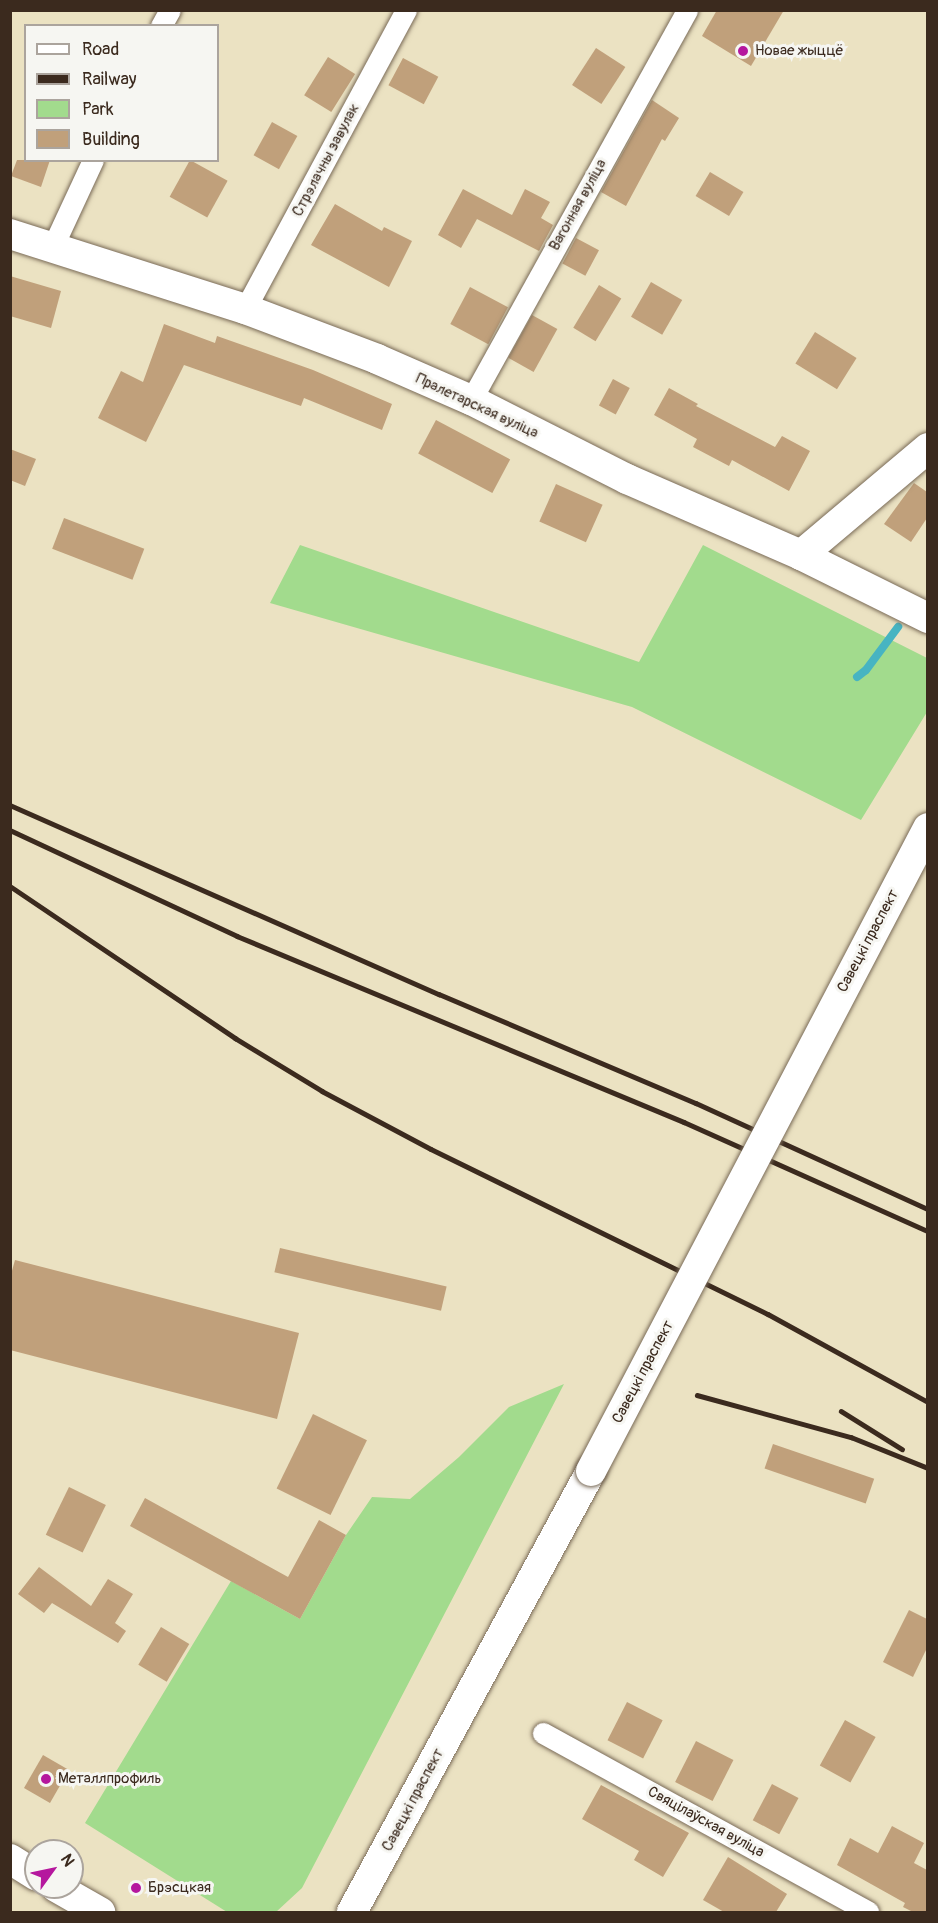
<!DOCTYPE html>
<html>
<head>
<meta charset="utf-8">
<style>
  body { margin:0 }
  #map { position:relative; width:938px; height:1923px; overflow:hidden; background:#ebe2c2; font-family:Pangolin,sans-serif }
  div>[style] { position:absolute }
  .green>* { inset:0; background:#a2db8d }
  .stream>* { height:8px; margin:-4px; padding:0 4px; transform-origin:4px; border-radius:4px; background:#47b4c2 }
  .building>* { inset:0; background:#c0a07b; transform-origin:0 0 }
  .roads { filter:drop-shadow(0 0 2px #796a57) drop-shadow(0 0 2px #796a57) }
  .street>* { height:21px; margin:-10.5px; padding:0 10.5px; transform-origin:10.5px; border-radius:10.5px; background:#fff }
  .secondary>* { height:30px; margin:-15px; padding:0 15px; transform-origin:15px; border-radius:15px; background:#fff }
  .rail>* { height:4.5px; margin:-2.25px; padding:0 2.25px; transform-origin:2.25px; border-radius:2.25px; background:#3b2a1e }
  .bridges { filter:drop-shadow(0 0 2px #796a57) drop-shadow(0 0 2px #796a57) }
  .secondary-bridge>* { height:30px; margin:-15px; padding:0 15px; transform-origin:15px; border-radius:15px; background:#fff }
  .dots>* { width:16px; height:16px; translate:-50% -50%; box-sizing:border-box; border:3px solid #f6f6f2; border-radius:50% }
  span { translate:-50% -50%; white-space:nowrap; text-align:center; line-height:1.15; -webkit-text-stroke:6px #f6f6f2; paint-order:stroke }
  .poi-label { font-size:15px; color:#3b2a1e }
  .left { translate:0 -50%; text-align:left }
  .street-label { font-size:15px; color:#3b2a1e }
  .frame { position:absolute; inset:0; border:12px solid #3b2a1e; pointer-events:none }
  .legend { position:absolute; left:24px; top:24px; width:195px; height:138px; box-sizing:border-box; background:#f6f6f2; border:2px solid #aba49d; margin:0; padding:8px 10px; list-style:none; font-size:18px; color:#3b2a1e }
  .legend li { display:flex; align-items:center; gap:12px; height:30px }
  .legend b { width:30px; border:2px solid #aba49d }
  .north { position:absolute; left:24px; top:1839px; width:60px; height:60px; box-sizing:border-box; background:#f6f6f2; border:2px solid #aba49d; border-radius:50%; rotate:57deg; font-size:16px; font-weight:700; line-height:24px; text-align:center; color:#3b2a1e }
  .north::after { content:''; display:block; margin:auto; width:21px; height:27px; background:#b5179e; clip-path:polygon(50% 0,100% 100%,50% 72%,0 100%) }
</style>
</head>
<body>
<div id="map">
  <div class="green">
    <i style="clip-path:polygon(300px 545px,639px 662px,703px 545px,927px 658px,927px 712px,861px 820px,632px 707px,270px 603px)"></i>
    <i style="clip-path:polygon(564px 1384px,302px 1888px,276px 1912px,227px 1912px,85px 1823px,231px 1581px,300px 1619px,346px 1535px,372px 1497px,410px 1499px,459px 1457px,509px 1407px)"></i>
  </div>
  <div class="stream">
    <i style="left:857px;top:677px;width:11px;rotate:-38deg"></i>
    <i style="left:866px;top:670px;width:54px;rotate:-53.3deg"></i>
  </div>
  <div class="building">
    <i style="clip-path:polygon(717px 10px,784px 10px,751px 66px,702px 36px)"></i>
    <i style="left:596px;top:48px;width:35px;height:44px;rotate:33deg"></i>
    <i style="left:328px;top:57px;width:32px;height:45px;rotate:32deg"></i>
    <i style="left:403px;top:58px;width:40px;height:31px;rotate:28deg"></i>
    <i style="clip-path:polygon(652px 100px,679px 118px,665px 141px,662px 139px,626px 206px,601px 192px)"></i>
    <i style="left:272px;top:122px;width:29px;height:38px;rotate:29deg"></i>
    <i style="clip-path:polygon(17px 160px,50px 160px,41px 187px,11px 176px)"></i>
    <i style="left:190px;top:160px;width:43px;height:42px;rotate:29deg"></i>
    <i style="left:710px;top:172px;width:39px;height:28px;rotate:31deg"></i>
    <i style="clip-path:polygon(463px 189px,512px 215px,525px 189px,550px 202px,541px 218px,553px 225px,539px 251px,477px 219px,461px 248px,438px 235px)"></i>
    <i style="clip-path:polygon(335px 204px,382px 231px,384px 227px,412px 241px,389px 287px,311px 245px)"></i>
    <i style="left:576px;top:238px;width:26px;height:29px;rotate:28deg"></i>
    <i style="clip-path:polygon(10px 276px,61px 291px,51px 328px,10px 316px)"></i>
    <i style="left:651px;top:282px;width:36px;height:40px;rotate:30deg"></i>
    <i style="left:599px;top:285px;width:26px;height:50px;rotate:31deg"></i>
    <i style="left:470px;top:287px;width:43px;height:42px;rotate:28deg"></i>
    <i style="left:532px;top:315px;width:29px;height:49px;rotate:29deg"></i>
    <i style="clip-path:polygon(164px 324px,215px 343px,217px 336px,313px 370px,392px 404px,382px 430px,304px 398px,301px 406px,184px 365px,146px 442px,98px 418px,121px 371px,143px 382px)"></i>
    <i style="left:815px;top:332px;width:49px;height:37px;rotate:32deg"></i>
    <i style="left:613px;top:379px;width:19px;height:30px;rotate:28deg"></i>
    <i style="clip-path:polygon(669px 388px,698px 404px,696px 406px,775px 447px,782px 436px,810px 451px,789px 491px,732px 460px,729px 466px,693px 447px,697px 439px,654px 415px)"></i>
    <i style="left:436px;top:420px;width:84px;height:38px;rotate:28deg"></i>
    <i style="clip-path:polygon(10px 449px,36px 459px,25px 486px,10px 480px)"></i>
    <i style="clip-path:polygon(914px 483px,927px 492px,927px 518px,911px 542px,884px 524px)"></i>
    <i style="left:556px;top:484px;width:51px;height:41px;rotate:24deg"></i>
    <i style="left:64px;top:518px;width:86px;height:33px;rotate:21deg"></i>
    <i style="left:280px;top:1248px;width:171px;height:25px;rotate:13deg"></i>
    <i style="clip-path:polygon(15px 1260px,299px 1333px,277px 1419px,10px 1350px,10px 1278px)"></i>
    <i style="left:313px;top:1414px;width:60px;height:83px;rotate:26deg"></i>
    <i style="left:773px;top:1444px;width:107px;height:26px;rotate:19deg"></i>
    <i style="left:69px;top:1487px;width:41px;height:53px;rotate:26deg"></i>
    <i style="clip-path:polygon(145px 1498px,288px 1577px,319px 1520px,346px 1535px,300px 1619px,130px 1526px)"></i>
    <i style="clip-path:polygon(39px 1567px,91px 1606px,108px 1579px,133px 1594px,115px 1623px,126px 1631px,118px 1643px,52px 1603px,44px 1613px,18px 1594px)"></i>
    <i style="clip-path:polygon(909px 1610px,927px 1619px,927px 1648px,913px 1677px,883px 1662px)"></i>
    <i style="left:161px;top:1627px;width:33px;height:44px;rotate:31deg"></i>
    <i style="left:627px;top:1702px;width:40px;height:43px;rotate:27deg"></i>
    <i style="left:845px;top:1720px;width:35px;height:52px;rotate:29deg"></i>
    <i style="left:696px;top:1741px;width:42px;height:46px;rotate:27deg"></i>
    <i style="left:43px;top:1755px;width:30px;height:38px;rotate:30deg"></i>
    <i style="left:772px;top:1784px;width:30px;height:41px;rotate:28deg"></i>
    <i style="clip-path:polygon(601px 1785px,689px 1833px,663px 1877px,634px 1860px,639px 1851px,582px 1819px)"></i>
    <i style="clip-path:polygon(892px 1826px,924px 1843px,914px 1863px,927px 1870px,927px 1912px,913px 1912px,903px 1907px,905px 1903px,837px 1865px,850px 1838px,878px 1853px)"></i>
    <i style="clip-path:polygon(728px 1857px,787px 1894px,776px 1912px,724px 1912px,703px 1900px)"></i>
  </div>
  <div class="roads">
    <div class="street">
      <i style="left:161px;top:26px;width:18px;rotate:-61deg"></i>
      <i style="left:53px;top:246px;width:95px;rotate:-65.1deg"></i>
      <i style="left:245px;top:309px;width:340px;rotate:-61.7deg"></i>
      <i style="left:471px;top:400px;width:446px;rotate:-61deg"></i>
      <i style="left:543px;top:1733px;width:371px;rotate:28.8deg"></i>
    </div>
    <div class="secondary">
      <i style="left:10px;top:234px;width:247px;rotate:17.7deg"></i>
      <i style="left:245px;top:309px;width:141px;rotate:20.7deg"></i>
      <i style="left:377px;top:359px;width:103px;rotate:23.6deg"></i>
      <i style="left:471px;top:400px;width:175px;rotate:26.9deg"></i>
      <i style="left:627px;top:479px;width:190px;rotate:23.6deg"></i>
      <i style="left:801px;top:555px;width:142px;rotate:26.4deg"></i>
      <i style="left:801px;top:555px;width:166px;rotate:-40.1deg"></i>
      <i style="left:10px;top:1859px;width:31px;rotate:32deg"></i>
      <i style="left:56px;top:1887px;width:51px;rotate:29.6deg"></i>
      <i style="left:352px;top:1912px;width:502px;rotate:-61.54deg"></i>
    </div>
  </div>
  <div class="rail">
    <i style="left:10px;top:805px;width:469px;rotate:23.8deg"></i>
    <i style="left:439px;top:994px;width:279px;rotate:23deg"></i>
    <i style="left:696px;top:1103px;width:255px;rotate:24.6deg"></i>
    <i style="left:10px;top:830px;width:251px;rotate:25deg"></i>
    <i style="left:237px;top:936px;width:484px;rotate:22.6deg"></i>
    <i style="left:684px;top:1122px;width:267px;rotate:24.1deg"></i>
    <i style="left:10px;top:886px;width:272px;rotate:34deg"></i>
    <i style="left:235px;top:1038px;width:102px;rotate:31.3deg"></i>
    <i style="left:322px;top:1091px;width:123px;rotate:28deg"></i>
    <i style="left:431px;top:1149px;width:375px;rotate:26.1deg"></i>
    <i style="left:768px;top:1314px;width:183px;rotate:28.8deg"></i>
    <i style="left:697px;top:1395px;width:160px;rotate:15.3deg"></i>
    <i style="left:851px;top:1437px;width:83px;rotate:21.9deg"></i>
    <i style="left:841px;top:1411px;width:72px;rotate:31.9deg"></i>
  </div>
  <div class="bridges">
    <div class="secondary-bridge">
      <i style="left:591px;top:1471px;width:726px;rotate:-62.34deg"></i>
    </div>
  </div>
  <div class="dots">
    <i style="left:743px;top:51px;background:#b5179e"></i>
    <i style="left:46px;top:1779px;background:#b5179e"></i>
    <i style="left:136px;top:1888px;background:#b5179e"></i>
  </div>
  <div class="poi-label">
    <span class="left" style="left:755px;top:51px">Новае жыццё</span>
    <span class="left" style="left:58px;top:1779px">Металлпрофиль</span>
    <span class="left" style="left:148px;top:1888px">Брэсцкая</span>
  </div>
  <div class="street-label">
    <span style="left:326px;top:160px;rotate:-62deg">Стрэлачны завулак</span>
    <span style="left:578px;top:205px;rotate:-61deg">Вагонная вуліца</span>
    <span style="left:477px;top:406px;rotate:25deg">Пралетарская вуліца</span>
    <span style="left:868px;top:941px;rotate:-62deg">Савецкі праспект</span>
    <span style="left:643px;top:1372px;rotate:-62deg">Савецкі праспект</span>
    <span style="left:413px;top:1800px;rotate:-62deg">Савецкі праспект</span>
    <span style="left:706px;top:1822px;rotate:29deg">Свяцілаўская вуліца</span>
  </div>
  <div class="frame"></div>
  <ul class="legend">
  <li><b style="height:8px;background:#fff"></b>Road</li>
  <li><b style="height:8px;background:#3b2a1e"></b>Railway</li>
  <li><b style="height:16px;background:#a2db8d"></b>Park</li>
  <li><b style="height:16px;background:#c0a07b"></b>Building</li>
  </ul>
  <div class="north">N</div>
</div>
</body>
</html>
